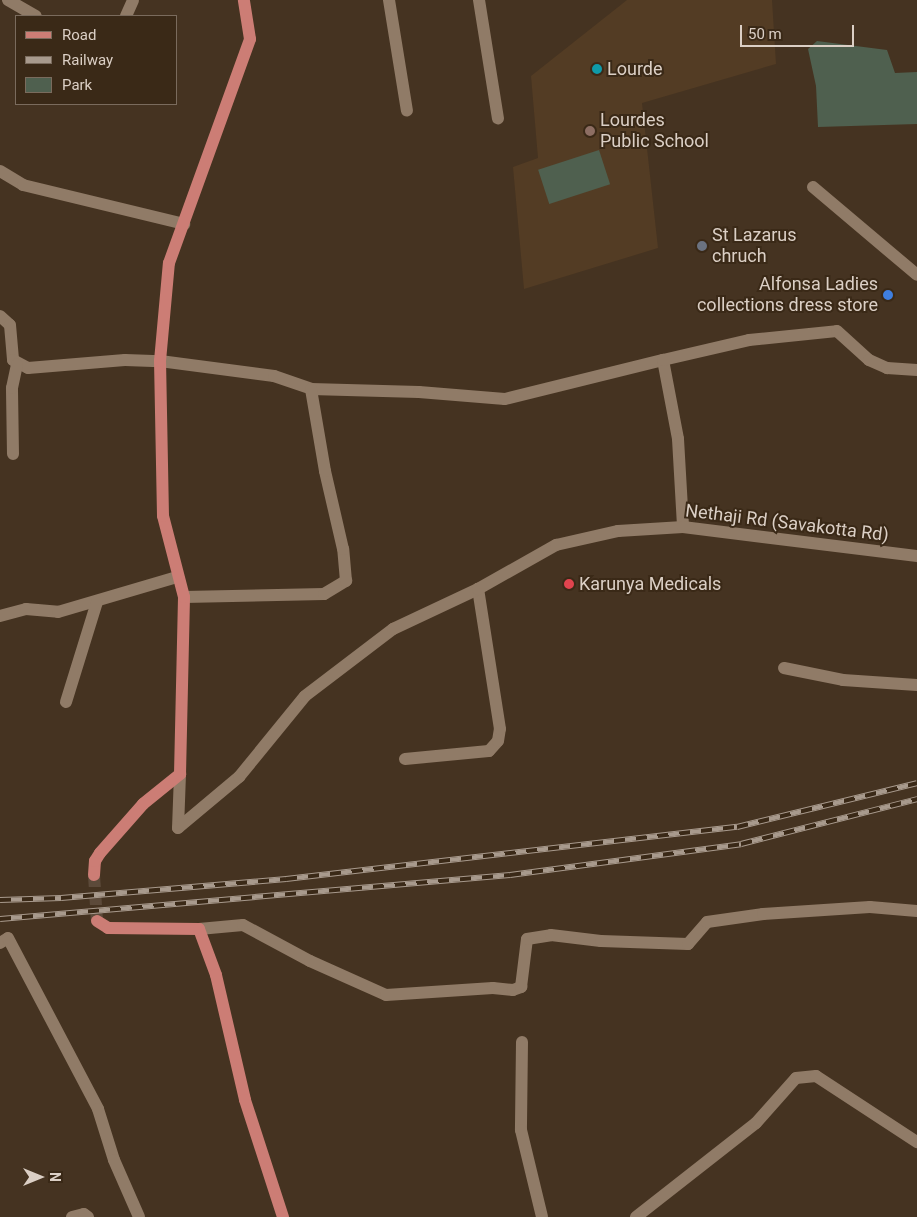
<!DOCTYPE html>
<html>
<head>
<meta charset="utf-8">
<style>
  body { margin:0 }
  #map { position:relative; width:917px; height:1217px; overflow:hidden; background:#453321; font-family:Roboto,sans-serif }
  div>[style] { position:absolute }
  .built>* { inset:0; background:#533c24 }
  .green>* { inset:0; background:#4f604f; transform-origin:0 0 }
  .minor-tunnel>* { height:12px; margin-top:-6px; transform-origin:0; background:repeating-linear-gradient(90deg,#5c4a3a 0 12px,transparent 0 18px) }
  .minor>* { height:12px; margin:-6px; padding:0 6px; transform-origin:6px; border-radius:6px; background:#907b67 }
  .major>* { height:12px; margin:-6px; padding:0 6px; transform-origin:6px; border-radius:6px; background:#cc7d75 }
  .rail>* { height:5.5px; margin-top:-2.75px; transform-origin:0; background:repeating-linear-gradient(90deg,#3a2917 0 11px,#a89a8d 0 22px); box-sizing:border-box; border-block:1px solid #a89a8d }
  .dots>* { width:14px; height:14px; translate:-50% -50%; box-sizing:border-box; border:2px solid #3a2917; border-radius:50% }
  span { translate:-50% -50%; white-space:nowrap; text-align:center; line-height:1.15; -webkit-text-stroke:4px #3a2917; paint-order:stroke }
  .poi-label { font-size:18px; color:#dbcfc5 }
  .left { translate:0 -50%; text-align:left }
  .right { translate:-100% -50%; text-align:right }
  .street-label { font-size:18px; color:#dbcfc5 }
  .legend { position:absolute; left:15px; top:15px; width:162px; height:90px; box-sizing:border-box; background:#3a2917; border:1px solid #7a6b5d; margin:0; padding:6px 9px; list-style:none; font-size:15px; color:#dbcfc5 }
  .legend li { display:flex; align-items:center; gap:10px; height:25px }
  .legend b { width:25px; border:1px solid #7a6b5d }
  .north { position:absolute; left:15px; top:1152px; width:50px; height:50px; -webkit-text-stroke:4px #3a2917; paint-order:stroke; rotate:90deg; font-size:14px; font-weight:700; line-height:20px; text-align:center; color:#dbcfc5 }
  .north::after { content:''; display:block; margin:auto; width:18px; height:22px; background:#dbcfc5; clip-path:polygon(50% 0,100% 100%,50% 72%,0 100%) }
  .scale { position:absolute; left:740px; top:25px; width:114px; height:22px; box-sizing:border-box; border:2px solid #dbcfc5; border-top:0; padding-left:6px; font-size:15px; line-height:18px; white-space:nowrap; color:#dbcfc5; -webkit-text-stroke:4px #3a2917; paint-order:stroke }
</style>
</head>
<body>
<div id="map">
  <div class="built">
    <i style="clip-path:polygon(627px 0,772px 0,776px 64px,642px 103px,658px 248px,524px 289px,513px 167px,538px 158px,531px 76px)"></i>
  </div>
  <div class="green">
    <i style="clip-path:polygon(817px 41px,887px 50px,895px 73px,917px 72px,917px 124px,818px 127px,816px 86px,808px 49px)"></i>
    <i style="left:599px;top:150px;width:36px;height:64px;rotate:72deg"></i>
  </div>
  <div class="minor-tunnel">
    <i style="left:94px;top:875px;width:46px;rotate:86.3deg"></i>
  </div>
  <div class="minor">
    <i style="left:8px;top:0;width:32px;rotate:30deg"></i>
    <i style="left:389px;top:0;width:112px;rotate:80.8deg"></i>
    <i style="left:479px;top:0;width:120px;rotate:80.9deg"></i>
    <i style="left:126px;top:16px;width:17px;rotate:-66deg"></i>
    <i style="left:0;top:171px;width:27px;rotate:31deg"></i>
    <i style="left:23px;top:185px;width:166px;rotate:13.6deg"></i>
    <i style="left:813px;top:187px;width:136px;rotate:40.2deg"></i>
    <i style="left:0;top:316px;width:13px;rotate:42deg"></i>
    <i style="left:10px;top:325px;width:35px;rotate:85deg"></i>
    <i style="left:13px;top:360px;width:17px;rotate:28deg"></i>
    <i style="left:28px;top:368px;width:97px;rotate:-4.7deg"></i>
    <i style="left:125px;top:360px;width:35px;rotate:2deg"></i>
    <i style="left:160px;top:361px;width:115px;rotate:7.5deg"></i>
    <i style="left:274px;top:376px;width:39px;rotate:19deg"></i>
    <i style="left:311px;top:389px;width:108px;rotate:1.6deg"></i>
    <i style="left:419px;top:392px;width:86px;rotate:4.7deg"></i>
    <i style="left:505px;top:399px;width:163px;rotate:-13.9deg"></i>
    <i style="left:663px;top:360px;width:80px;rotate:79.2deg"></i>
    <i style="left:678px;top:439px;width:88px;rotate:86.7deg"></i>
    <i style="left:663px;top:360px;width:88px;rotate:-13.1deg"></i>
    <i style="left:749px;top:340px;width:88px;rotate:-5.8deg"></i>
    <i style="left:837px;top:331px;width:43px;rotate:42.2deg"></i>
    <i style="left:869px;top:360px;width:20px;rotate:24deg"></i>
    <i style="left:887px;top:368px;width:30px;rotate:4deg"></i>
    <i style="left:13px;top:454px;width:66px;rotate:-90.9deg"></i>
    <i style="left:12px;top:388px;width:24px;rotate:-78deg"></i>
    <i style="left:184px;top:597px;width:140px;rotate:-1.2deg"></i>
    <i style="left:324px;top:594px;width:26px;rotate:-31deg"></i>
    <i style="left:346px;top:581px;width:32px;rotate:-95deg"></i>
    <i style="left:343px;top:549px;width:80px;rotate:-103deg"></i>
    <i style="left:325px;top:471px;width:83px;rotate:-99.7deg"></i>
    <i style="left:0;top:616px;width:27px;rotate:-15deg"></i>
    <i style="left:26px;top:609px;width:32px;rotate:5deg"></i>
    <i style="left:58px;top:612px;width:124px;rotate:-16.4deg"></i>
    <i style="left:784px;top:668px;width:60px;rotate:11.5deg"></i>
    <i style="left:843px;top:680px;width:74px;rotate:3.9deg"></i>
    <i style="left:66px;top:702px;width:105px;rotate:-72.8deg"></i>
    <i style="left:405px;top:759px;width:84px;rotate:-5.4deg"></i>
    <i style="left:489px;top:751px;width:13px;rotate:-48deg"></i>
    <i style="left:498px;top:741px;width:12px;rotate:-81deg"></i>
    <i style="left:500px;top:729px;width:142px;rotate:-98.9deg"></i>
    <i style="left:180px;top:774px;width:54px;rotate:92.1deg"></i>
    <i style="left:178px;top:828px;width:80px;rotate:-39.9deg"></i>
    <i style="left:239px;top:777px;width:104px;rotate:-50.8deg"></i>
    <i style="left:305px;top:696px;width:111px;rotate:-37.3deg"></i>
    <i style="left:393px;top:629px;width:94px;rotate:-25.2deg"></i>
    <i style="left:478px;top:589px;width:90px;rotate:-29.4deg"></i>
    <i style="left:556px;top:545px;width:64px;rotate:-12.7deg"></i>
    <i style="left:618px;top:531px;width:65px;rotate:-3.5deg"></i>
    <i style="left:683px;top:527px;width:236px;rotate:7.1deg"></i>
    <i style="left:199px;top:929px;width:44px;rotate:-5.2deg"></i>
    <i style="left:243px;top:925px;width:76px;rotate:28.2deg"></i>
    <i style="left:310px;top:961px;width:83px;rotate:24.1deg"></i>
    <i style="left:386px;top:995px;width:107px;rotate:-3.7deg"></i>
    <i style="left:493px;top:988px;width:20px;rotate:6deg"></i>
    <i style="left:513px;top:990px;width:9px;rotate:-21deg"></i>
    <i style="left:521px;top:987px;width:48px;rotate:-82.9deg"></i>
    <i style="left:527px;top:939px;width:24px;rotate:-9deg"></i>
    <i style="left:551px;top:935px;width:50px;rotate:6.8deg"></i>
    <i style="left:601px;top:941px;width:87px;rotate:2deg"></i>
    <i style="left:688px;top:944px;width:29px;rotate:-49deg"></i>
    <i style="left:707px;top:922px;width:57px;rotate:-8.1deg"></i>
    <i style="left:763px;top:914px;width:107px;rotate:-3.7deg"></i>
    <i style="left:870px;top:907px;width:47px;rotate:4.9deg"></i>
    <i style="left:0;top:943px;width:9px;rotate:-32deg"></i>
    <i style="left:8px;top:938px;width:193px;rotate:62.2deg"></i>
    <i style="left:98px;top:1109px;width:53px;rotate:72.6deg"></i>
    <i style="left:114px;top:1160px;width:62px;rotate:66.3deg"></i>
    <i style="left:522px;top:1042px;width:88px;rotate:90.7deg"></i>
    <i style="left:521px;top:1130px;width:89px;rotate:76.4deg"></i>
    <i style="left:72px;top:1217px;width:12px;rotate:-14deg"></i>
    <i style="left:84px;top:1214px;width:5px;rotate:37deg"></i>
    <i style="left:636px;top:1217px;width:152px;rotate:-38.1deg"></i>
    <i style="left:756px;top:1123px;width:60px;rotate:-48.4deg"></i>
    <i style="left:796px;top:1078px;width:20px;rotate:-6deg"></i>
    <i style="left:816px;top:1076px;width:121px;rotate:33.2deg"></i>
  </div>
  <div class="major">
    <i style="left:94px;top:875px;width:14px;rotate:-86deg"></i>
    <i style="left:95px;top:861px;width:9px;rotate:-58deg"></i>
    <i style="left:100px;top:853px;width:65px;rotate:-48.7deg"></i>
    <i style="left:143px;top:804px;width:48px;rotate:-39deg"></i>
    <i style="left:180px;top:774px;width:177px;rotate:-88.7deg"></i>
    <i style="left:184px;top:597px;width:84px;rotate:-104.5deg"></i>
    <i style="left:163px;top:516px;width:155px;rotate:-91.1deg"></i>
    <i style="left:160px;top:361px;width:98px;rotate:-84.8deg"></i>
    <i style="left:169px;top:263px;width:238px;rotate:-70.1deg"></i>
    <i style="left:250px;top:39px;width:39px;rotate:-99deg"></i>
    <i style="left:97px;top:921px;width:13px;rotate:32deg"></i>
    <i style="left:108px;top:928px;width:91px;rotate:0.6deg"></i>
    <i style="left:199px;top:929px;width:49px;rotate:69.7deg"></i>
    <i style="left:216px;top:975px;width:128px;rotate:76.9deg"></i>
    <i style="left:245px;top:1100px;width:123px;rotate:72deg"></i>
  </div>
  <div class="rail">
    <i style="left:0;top:900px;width:61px;rotate:-1.9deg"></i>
    <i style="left:61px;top:898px;width:226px;rotate:-4.8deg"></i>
    <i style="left:286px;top:879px;width:454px;rotate:-6.6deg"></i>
    <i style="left:737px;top:827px;width:185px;rotate:-13.7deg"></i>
    <i style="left:0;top:919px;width:512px;rotate:-4.93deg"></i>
    <i style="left:510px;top:875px;width:233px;rotate:-7.6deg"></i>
    <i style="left:741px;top:844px;width:182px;rotate:-14.3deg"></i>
  </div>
  <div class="dots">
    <i style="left:597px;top:69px;background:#0f9aa8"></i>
    <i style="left:590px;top:131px;background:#8d6e63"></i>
    <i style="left:702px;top:246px;background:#6b7280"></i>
    <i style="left:888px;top:295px;background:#3f7fe0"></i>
    <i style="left:569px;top:584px;background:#e0444e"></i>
  </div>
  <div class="poi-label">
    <span class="left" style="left:607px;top:69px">Lourde</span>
    <span class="left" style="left:600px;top:131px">Lourdes<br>Public School</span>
    <span class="left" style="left:712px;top:246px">St Lazarus<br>chruch</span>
    <span class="right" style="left:878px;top:295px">Alfonsa Ladies<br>collections dress store</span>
    <span class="left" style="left:579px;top:584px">Karunya Medicals</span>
  </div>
  <div class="street-label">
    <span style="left:787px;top:523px;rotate:7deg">Nethaji Rd (Savakotta Rd)</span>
  </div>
  <ul class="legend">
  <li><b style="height:6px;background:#cc7d75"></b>Road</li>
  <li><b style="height:6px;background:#a89a8d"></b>Railway</li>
  <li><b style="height:14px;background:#4f604f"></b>Park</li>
  </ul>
  <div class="north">N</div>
  <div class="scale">50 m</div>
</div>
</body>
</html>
